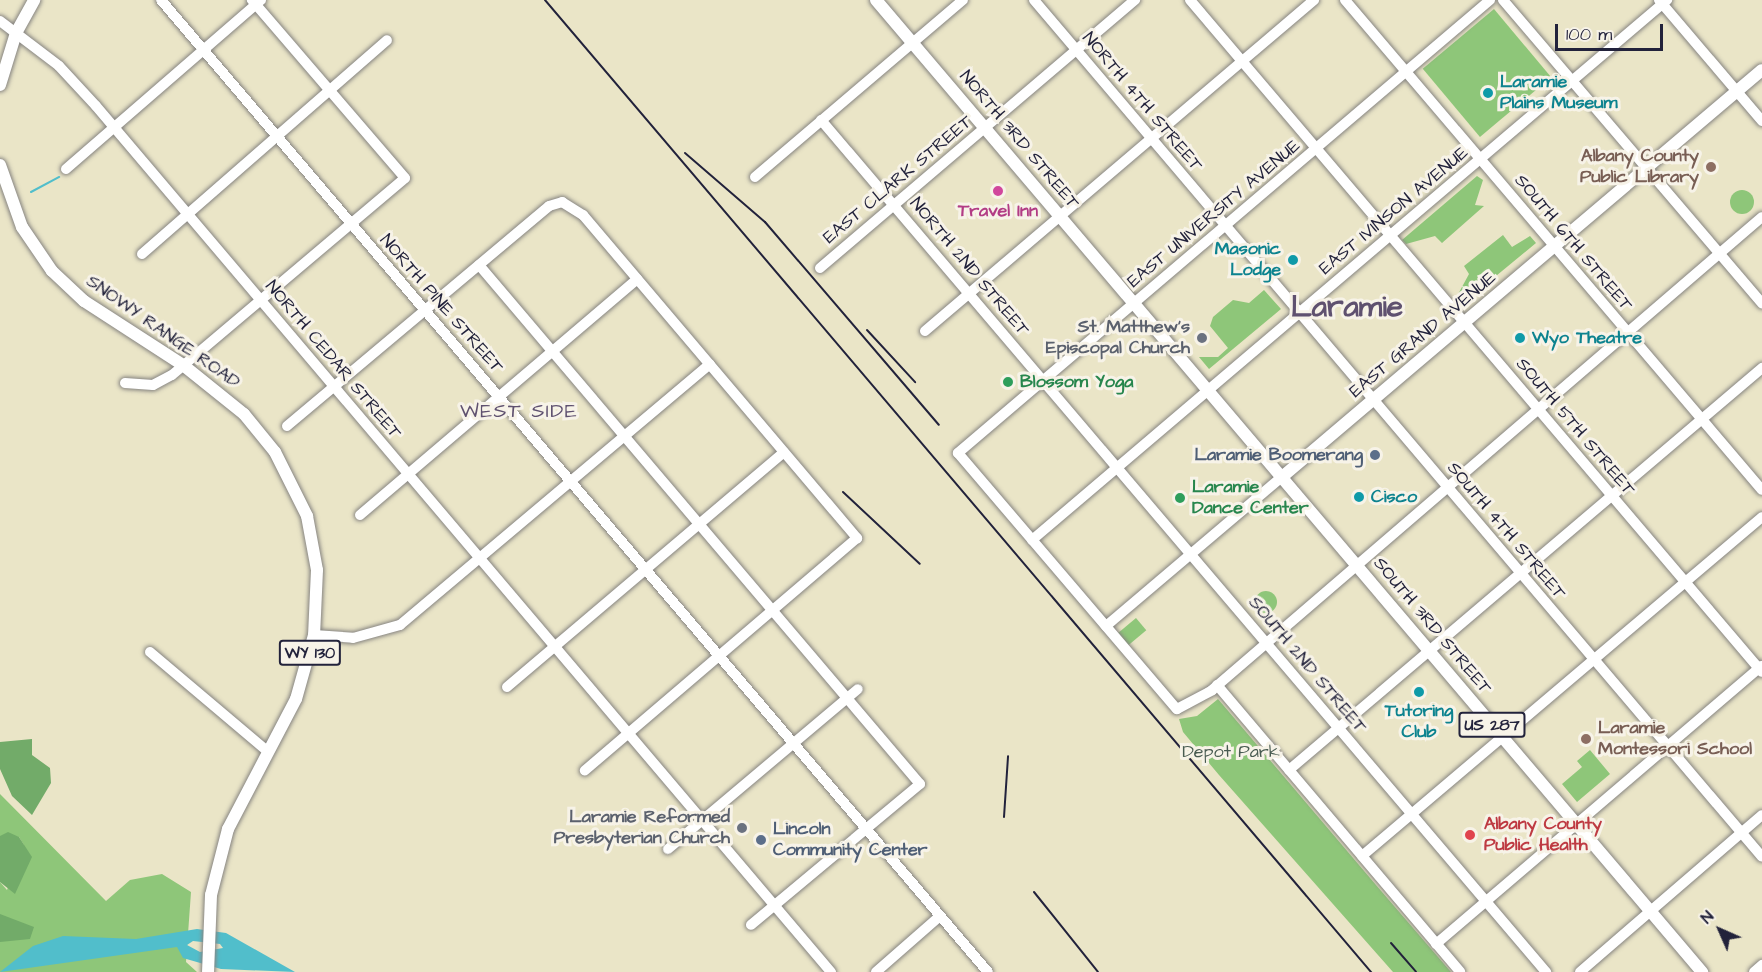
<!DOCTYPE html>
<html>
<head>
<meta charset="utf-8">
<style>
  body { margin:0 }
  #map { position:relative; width:1762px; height:972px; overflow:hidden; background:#eae5c7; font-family:"Architects Daughter",sans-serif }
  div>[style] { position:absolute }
  .green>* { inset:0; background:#8ec679; transform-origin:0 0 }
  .round { border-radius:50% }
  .forest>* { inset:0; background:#72ab69 }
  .water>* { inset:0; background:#51becb }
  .stream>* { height:2px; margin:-1px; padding:0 1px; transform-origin:1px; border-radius:1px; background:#51becb }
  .roads { filter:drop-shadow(0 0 2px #868481) drop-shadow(0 0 2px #868481) }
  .minor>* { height:10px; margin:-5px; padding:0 5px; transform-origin:5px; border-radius:5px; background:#fff }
  .major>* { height:12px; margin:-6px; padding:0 6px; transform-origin:6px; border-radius:6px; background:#fff }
  .rail>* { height:2px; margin:-1px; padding:0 1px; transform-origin:1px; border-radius:1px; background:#22223b }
  .dots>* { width:16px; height:16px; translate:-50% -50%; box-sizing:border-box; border:3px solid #f7f3e8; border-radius:50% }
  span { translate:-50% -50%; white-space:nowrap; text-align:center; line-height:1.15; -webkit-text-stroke:6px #f7f3e8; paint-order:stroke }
  .shield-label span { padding:2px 4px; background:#f7f3e8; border:2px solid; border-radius:4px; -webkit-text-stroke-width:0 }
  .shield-label { font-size:16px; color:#22223b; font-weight:700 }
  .culture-label { font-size:18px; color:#0d838f; font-weight:700 }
  .left { translate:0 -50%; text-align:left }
  .right { translate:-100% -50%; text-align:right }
  .street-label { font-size:18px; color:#22223b }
  .education-label { font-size:18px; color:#785e54; font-weight:700 }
  .hotel-label { font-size:18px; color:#b23c85; font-weight:700 }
  .worship-label { font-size:18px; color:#5b616d; font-weight:700 }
  .leisure-label { font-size:18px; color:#27864d; font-weight:700 }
  .service-label { font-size:18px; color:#4e5e75; font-weight:700 }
  .park-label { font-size:18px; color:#485b51 }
  .health-label { font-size:18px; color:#be3a42; font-weight:700 }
  .neighbourhood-label { font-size:20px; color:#5f516f; letter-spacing:1.5px }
  .town-label { font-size:30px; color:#5f516f; font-weight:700 }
  .north { position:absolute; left:1690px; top:900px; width:60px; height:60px; -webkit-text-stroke:4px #f7f3e8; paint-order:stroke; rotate:315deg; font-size:16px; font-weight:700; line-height:24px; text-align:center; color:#22223b }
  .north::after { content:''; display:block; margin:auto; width:21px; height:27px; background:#22223b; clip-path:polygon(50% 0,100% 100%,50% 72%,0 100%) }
  .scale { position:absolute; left:1555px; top:24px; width:108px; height:27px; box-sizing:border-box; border:3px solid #22223b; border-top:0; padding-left:8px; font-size:18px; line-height:21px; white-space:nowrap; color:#22223b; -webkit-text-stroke:4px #f7f3e8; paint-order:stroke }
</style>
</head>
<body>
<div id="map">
  <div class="green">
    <i style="left:1494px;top:9px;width:89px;height:93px;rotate:50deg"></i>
    <i style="clip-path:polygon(1477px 176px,1483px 180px,1475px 205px,1484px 206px,1442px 243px,1435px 236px,1406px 244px,1402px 240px)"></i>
    <i class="round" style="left:1730px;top:190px;width:24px;height:24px"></i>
    <i style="clip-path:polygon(1503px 235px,1512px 247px,1530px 236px,1536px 243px,1462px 304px,1456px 298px,1469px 274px,1464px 266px)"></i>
    <i style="clip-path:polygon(1264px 290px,1281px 309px,1209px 369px,1199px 357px,1218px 357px,1228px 348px,1210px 326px,1213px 317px,1233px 300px,1249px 303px)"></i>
    <i class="round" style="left:1255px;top:591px;width:22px;height:22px"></i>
    <i style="left:1136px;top:618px;width:16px;height:23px;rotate:50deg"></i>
    <i style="clip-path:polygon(1218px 699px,1376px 885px,1451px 972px,1393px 972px,1219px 775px,1183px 732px,1179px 719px,1197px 716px)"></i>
    <i style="clip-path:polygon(1590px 750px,1610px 774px,1577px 802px,1562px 784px,1582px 767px,1577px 761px)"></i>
    <i style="clip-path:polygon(0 794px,106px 901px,130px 880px,162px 874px,191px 892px,186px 962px,197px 972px,0 972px,0 882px,7px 890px,24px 845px,19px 837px,0 836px)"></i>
  </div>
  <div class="forest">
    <i style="clip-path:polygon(32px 739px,32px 755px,50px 768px,51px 783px,32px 815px,12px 796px,0 769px,0 742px)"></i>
    <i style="clip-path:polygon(8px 832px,19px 837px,32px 857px,15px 894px,0 882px,0 836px)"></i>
    <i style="clip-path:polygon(0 914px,34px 927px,30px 939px,0 942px)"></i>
  </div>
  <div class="water">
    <i style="clip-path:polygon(evenodd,197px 929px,226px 933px,295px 972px,221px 969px,183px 958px,177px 947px,0 972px,33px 946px,63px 936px,136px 939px,197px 929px,193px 941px,220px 944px,223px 948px,200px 952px,187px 945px,193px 941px)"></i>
  </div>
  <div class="stream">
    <i style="left:31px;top:192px;width:32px;rotate:-28deg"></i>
  </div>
  <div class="roads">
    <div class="minor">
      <i style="left:161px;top:0;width:1276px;rotate:49.61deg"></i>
      <i style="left:1034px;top:0;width:1124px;rotate:49.65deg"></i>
      <i style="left:1190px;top:0;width:882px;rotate:49.6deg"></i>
      <i style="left:1345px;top:0;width:643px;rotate:49.6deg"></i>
      <i style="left:1490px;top:0;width:699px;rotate:139.59deg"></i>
      <i style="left:958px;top:453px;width:337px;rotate:49.5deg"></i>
      <i style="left:1177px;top:709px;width:40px;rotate:-28deg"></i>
      <i style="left:1212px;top:690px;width:725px;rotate:-40.7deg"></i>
      <i style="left:1503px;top:0;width:399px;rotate:49.5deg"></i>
      <i style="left:1659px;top:0;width:159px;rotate:49.6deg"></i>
      <i style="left:0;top:21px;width:74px;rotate:37.3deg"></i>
      <i style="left:59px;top:66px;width:54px;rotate:47.2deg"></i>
      <i style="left:96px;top:106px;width:1136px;rotate:49.68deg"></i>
      <i style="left:821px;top:120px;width:1119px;rotate:49.6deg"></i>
      <i style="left:66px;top:169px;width:258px;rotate:-40.9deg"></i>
      <i style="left:755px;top:177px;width:273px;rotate:-40.4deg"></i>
      <i style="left:142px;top:254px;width:325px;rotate:-41.1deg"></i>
      <i style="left:479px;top:265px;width:681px;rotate:49.65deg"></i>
      <i style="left:920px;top:784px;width:220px;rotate:140.2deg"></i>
      <i style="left:820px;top:268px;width:414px;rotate:-40.4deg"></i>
      <i style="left:925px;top:331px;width:511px;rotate:-40.39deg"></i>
      <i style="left:125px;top:383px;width:28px;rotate:4deg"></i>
      <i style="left:153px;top:385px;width:21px;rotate:-28deg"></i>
      <i style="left:172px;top:375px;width:305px;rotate:-40.2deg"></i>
      <i style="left:405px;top:178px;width:235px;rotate:-130.7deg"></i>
      <i style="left:287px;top:426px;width:342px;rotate:-40deg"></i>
      <i style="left:549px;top:206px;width:14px;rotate:-17deg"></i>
      <i style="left:562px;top:202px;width:25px;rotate:32deg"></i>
      <i style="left:583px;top:215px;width:424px;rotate:49.7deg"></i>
      <i style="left:857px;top:538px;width:358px;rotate:139.5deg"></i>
      <i style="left:360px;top:515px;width:364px;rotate:-40.4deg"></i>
      <i style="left:1032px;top:540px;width:834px;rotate:-40.38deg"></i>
      <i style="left:1106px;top:626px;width:231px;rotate:-40.3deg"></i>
      <i style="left:314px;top:635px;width:39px;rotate:4deg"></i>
      <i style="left:353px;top:638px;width:49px;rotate:-15.5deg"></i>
      <i style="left:400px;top:625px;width:405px;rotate:-40.1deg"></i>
      <i style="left:150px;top:652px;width:153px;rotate:40.2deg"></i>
      <i style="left:1217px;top:685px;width:376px;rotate:49.7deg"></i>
      <i style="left:507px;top:687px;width:363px;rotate:-40.3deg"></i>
      <i style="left:1289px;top:770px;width:621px;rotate:-40.36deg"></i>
      <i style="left:668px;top:849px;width:248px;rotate:-40.1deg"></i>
      <i style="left:1362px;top:856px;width:524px;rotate:-40.28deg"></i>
      <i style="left:1436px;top:944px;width:428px;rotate:-40.5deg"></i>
      <i style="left:876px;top:972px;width:85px;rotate:-41.2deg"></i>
      <i style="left:1580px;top:972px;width:240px;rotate:-40.8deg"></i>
      <i style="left:1754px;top:972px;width:11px;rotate:-41deg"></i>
    </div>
    <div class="major">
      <i style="left:876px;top:0;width:1276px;rotate:49.64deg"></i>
      <i style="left:0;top:85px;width:54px;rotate:-72.9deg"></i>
      <i style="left:16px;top:33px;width:38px;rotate:-61deg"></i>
      <i style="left:0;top:165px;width:66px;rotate:70.5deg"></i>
      <i style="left:22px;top:227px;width:53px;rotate:55.7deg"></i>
      <i style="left:52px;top:271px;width:44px;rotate:43.2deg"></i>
      <i style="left:84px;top:301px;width:118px;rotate:32.9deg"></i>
      <i style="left:183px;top:365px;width:78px;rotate:38.8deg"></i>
      <i style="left:244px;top:414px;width:49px;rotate:50.8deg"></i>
      <i style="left:275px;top:452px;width:72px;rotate:63.4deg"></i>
      <i style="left:307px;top:516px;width:55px;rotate:79.5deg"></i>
      <i style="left:317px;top:570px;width:65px;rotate:92.6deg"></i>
      <i style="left:314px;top:635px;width:66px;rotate:105.7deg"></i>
      <i style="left:296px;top:699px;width:147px;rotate:117.6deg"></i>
      <i style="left:228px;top:829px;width:68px;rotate:104.4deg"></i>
      <i style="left:211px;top:895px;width:77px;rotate:92.2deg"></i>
      <i style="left:1282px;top:477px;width:629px;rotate:-40.3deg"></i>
    </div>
  </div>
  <div class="rail">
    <i style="left:545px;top:0;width:1276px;rotate:49.64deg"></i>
    <i style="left:685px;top:153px;width:106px;rotate:40.8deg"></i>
    <i style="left:765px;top:222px;width:267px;rotate:49.4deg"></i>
    <i style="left:867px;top:330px;width:71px;rotate:47.3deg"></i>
    <i style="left:843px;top:492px;width:105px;rotate:43.1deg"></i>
    <i style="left:1004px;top:817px;width:61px;rotate:-86.2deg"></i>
    <i style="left:1034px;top:892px;width:102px;rotate:51.3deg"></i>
    <i style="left:1391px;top:943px;width:38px;rotate:49deg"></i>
  </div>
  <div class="dots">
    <i style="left:1488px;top:93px;background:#0f9aa8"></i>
    <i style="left:1711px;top:167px;background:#8d6e63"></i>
    <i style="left:998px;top:191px;background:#d1479c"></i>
    <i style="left:1293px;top:260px;background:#0f9aa8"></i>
    <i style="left:1202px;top:338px;background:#6b7280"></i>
    <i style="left:1520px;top:338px;background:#0f9aa8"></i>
    <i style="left:1008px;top:382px;background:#2e9e5b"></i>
    <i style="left:1375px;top:455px;background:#5c6f8a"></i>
    <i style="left:1359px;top:497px;background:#0f9aa8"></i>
    <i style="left:1180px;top:498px;background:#2e9e5b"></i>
    <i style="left:1419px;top:692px;background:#0f9aa8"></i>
    <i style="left:1586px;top:739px;background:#8d6e63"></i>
    <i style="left:742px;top:828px;background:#6b7280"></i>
    <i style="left:1470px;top:835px;background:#e0444e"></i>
    <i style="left:761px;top:840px;background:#5c6f8a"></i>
  </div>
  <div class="shield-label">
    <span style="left:310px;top:653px">WY 130</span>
    <span style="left:1492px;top:725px">US 287</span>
  </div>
  <div class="culture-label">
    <span class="left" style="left:1500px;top:93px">Laramie<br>Plains Museum</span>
    <span class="right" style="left:1281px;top:260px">Masonic<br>Lodge</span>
    <span class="left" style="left:1532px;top:338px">Wyo Theatre</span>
    <span class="left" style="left:1371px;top:497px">Cisco</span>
    <span style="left:1419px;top:722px">Tutoring<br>Club</span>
  </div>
  <div class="street-label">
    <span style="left:1142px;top:102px;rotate:50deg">NORTH 4TH STREET</span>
    <span style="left:1019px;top:140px;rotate:50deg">NORTH 3RD STREET</span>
    <span style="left:898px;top:180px;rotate:-40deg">EAST CLARK STREET</span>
    <span style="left:1394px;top:211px;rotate:-40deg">EAST IVINSON AVENUE</span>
    <span style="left:1214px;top:214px;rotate:-40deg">EAST UNIVERSITY AVENUE</span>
    <span style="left:1573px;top:243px;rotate:50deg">SOUTH 6TH STREET</span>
    <span style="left:969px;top:267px;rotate:50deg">NORTH 2ND STREET</span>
    <span style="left:441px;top:304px;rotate:49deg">NORTH PINE STREET</span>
    <span style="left:163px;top:332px;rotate:35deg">SNOWY RANGE ROAD</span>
    <span style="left:1423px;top:335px;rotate:-40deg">EAST GRAND AVENUE</span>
    <span style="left:333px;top:360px;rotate:50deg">NORTH CEDAR STREET</span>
    <span style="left:1575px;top:427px;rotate:50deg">SOUTH 5TH STREET</span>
    <span style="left:1506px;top:531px;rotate:50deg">SOUTH 4TH STREET</span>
    <span style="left:1432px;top:626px;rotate:50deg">SOUTH 3RD STREET</span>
    <span style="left:1307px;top:665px;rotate:50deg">SOUTH 2ND STREET</span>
  </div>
  <div class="education-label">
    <span class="right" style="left:1699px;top:167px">Albany County<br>Public Library</span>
    <span class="left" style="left:1598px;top:739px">Laramie<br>Montessori School</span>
  </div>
  <div class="hotel-label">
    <span style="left:998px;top:211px">Travel Inn</span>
  </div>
  <div class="worship-label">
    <span class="right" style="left:1190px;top:338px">St. Matthew's<br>Episcopal Church</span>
    <span class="right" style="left:730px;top:828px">Laramie Reformed<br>Presbyterian Church</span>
  </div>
  <div class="leisure-label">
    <span class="left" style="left:1020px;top:382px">Blossom Yoga</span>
    <span class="left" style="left:1192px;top:498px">Laramie<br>Dance Center</span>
  </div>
  <div class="service-label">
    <span class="right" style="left:1363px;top:455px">Laramie Boomerang</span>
    <span class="left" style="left:773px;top:840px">Lincoln<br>Community Center</span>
  </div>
  <div class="park-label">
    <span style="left:1231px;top:752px">Depot Park</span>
  </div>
  <div class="health-label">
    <span class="left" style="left:1484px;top:835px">Albany County<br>Public Health</span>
  </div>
  <div class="neighbourhood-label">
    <span style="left:519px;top:411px">WEST SIDE</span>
  </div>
  <div class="town-label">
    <span style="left:1347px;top:307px">Laramie</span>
  </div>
  <div class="north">N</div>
  <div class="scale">100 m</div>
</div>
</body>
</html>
